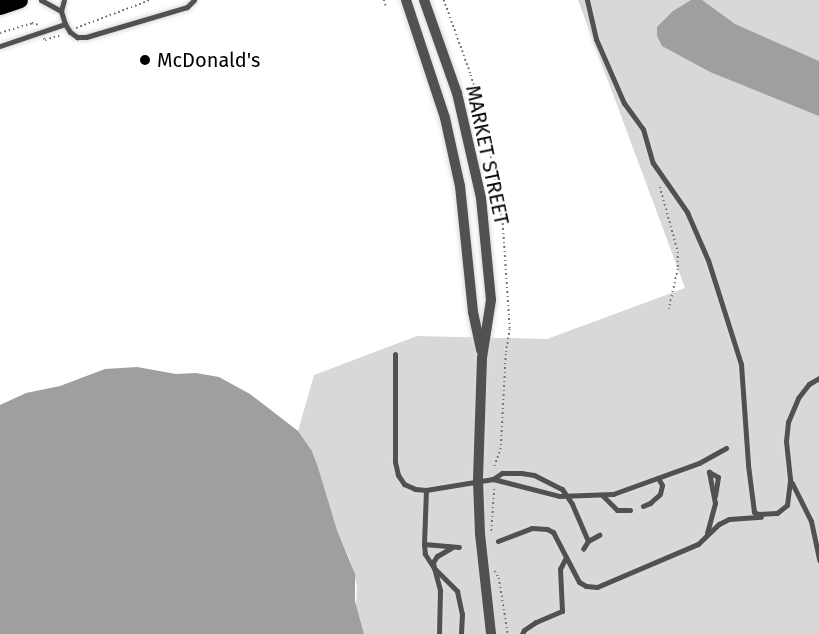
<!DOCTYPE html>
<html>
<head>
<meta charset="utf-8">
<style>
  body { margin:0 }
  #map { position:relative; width:819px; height:634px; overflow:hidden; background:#fff; font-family:"Fira Sans",sans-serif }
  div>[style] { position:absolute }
  .green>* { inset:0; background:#d8d8d8 }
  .water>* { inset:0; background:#9f9f9f }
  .path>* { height:1.5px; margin-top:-0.75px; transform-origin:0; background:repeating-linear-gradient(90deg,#737373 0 1.5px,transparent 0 4.5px) }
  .roads { filter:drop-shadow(0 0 2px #dbdbdb) drop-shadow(0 0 2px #dbdbdb) }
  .service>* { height:5px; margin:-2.5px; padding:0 2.5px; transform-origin:2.5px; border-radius:2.5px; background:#515151 }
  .minor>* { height:10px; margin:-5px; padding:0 5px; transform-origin:5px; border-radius:5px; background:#515151 }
  .primary>* { height:15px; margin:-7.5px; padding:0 7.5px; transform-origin:7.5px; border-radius:7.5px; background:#000 }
  .dots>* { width:16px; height:16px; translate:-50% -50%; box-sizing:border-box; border:3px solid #fff; border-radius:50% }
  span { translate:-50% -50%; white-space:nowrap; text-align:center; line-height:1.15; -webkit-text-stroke:5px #fff; paint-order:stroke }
  .poi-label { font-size:20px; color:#000 }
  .left { translate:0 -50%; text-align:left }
  .street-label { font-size:20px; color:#000 }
</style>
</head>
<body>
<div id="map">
  <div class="green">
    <i style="clip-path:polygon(578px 0,819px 0,819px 634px,364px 634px,356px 605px,357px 586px,350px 560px,337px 530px,318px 467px,312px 451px,298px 431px,314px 375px,417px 336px,547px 339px,685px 288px)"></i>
  </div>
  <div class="water">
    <i style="clip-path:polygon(691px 0,702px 0,735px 24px,819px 61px,819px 116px,710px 72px,662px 46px,657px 36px,657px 27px,673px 11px)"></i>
    <i style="clip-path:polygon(137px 367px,176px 374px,196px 373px,219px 377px,250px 394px,298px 431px,312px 451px,318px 467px,337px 530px,355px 574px,355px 601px,364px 634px,0 634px,0 405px,26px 393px,60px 386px,105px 369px)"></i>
  </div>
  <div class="path">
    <i style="left:384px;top:0;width:6px;rotate:72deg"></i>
    <i style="left:444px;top:0;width:80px;rotate:70.2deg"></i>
    <i style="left:471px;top:75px;width:57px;rotate:74.7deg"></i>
    <i style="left:486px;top:130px;width:96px;rotate:79.7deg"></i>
    <i style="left:503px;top:224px;width:105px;rotate:86.2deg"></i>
    <i style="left:510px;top:329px;width:25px;rotate:99deg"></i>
    <i style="left:506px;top:354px;width:94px;rotate:93deg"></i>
    <i style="left:501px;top:448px;width:21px;rotate:109deg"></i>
    <i style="left:76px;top:28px;width:79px;rotate:-20.7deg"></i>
    <i style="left:0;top:33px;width:34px;rotate:-17deg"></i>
    <i style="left:32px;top:23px;width:7px;rotate:16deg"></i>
    <i style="left:44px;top:38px;width:2px;rotate:63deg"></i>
    <i style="left:45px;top:40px;width:17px;rotate:-17deg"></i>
    <i style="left:660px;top:187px;width:67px;rotate:74.5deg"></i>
    <i style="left:678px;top:252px;width:17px;rotate:90deg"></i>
    <i style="left:678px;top:269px;width:41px;rotate:102.7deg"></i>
    <i style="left:491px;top:531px;width:43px;rotate:-86deg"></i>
    <i style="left:495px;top:571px;width:8px;rotate:60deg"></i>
    <i style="left:499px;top:578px;width:57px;rotate:80.9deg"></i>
  </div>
  <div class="roads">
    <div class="service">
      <i style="left:41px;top:0;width:23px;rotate:29deg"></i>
      <i style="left:587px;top:0;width:40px;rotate:77deg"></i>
      <i style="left:596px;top:39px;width:70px;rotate:66.4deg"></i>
      <i style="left:624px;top:103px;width:32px;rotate:54deg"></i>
      <i style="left:643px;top:129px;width:35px;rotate:74deg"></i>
      <i style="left:653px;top:163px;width:60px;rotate:55.2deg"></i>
      <i style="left:687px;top:212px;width:52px;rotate:66.4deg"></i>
      <i style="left:708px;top:260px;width:109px;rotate:72.4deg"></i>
      <i style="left:741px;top:364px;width:101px;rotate:86deg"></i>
      <i style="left:748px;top:465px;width:47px;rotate:82.7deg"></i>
      <i style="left:754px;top:512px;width:4px;rotate:27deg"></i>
      <i style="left:758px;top:514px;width:19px;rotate:-3deg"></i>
      <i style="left:777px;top:513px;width:13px;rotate:-39deg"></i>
      <i style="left:787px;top:505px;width:26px;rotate:-83deg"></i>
      <i style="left:790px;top:479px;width:38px;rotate:-96deg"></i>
      <i style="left:786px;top:441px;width:19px;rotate:-84deg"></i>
      <i style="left:788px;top:422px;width:26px;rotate:-67deg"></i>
      <i style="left:798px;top:398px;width:18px;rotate:-52deg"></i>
      <i style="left:809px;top:384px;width:12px;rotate:-31deg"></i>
      <i style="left:65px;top:24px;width:9px;rotate:58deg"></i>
      <i style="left:70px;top:32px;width:9px;rotate:36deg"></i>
      <i style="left:77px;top:37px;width:9px"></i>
      <i style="left:86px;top:37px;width:105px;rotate:-16.5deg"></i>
      <i style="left:187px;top:7px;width:10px;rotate:-45deg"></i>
      <i style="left:0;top:46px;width:69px;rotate:-18.7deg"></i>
      <i style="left:65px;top:24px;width:14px;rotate:-107deg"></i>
      <i style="left:61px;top:11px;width:11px;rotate:-75deg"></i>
      <i style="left:395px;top:354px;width:108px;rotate:90deg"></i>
      <i style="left:395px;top:462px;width:13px;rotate:77deg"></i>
      <i style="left:398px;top:475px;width:11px;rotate:56deg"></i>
      <i style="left:404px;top:484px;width:12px;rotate:24deg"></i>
      <i style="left:415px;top:489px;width:11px;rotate:5deg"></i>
      <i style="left:426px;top:490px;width:68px;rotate:-9.3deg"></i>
      <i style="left:493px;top:479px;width:68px;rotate:14.4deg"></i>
      <i style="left:559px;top:496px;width:54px;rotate:-2.1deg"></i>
      <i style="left:613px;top:494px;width:91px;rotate:-19.8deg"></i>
      <i style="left:699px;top:463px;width:31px;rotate:-29deg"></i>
      <i style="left:493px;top:479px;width:11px;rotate:-34deg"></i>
      <i style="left:502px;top:473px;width:19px"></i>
      <i style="left:521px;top:473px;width:13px;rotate:9deg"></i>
      <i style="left:534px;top:475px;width:31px;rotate:27deg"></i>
      <i style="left:562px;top:489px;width:18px;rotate:56deg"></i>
      <i style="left:572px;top:504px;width:40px;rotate:66.6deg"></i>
      <i style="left:588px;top:541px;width:9px;rotate:122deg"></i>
      <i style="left:792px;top:483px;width:42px;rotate:63.4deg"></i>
      <i style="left:811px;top:521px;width:40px;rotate:78deg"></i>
      <i style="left:602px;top:495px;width:21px;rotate:45deg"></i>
      <i style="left:617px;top:510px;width:13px"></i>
      <i style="left:643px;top:506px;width:8px;rotate:-23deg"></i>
      <i style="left:650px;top:503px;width:13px;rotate:-42deg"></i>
      <i style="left:660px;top:494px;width:9px;rotate:-77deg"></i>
      <i style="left:662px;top:485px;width:8px;rotate:-120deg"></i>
      <i style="left:707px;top:533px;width:31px;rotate:-75deg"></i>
      <i style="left:715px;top:503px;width:32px;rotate:-101deg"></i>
      <i style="left:709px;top:472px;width:10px;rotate:29deg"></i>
      <i style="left:718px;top:477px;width:19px;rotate:99deg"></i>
      <i style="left:498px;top:541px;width:36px;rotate:-21deg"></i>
      <i style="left:532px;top:528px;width:15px;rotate:4deg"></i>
      <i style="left:547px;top:529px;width:7px;rotate:27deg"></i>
      <i style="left:553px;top:532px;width:56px;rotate:62.5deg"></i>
      <i style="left:579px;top:582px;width:8px;rotate:30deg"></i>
      <i style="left:586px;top:586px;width:11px;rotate:5deg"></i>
      <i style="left:597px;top:587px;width:110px;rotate:-23.1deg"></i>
      <i style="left:698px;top:544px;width:29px;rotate:-44deg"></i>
      <i style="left:719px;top:524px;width:11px;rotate:-27deg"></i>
      <i style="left:729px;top:519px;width:32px;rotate:-4deg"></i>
      <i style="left:588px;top:541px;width:13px;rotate:-29deg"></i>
      <i style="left:424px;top:544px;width:54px;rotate:-87.9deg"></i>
      <i style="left:451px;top:548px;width:16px;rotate:150deg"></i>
      <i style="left:437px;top:556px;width:7px;rotate:124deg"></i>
      <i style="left:433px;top:562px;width:6px;rotate:81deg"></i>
      <i style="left:434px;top:568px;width:33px;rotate:45deg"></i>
      <i style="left:457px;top:591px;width:24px;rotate:78deg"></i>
      <i style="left:462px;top:614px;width:20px;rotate:93deg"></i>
      <i style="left:439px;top:634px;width:44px;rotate:-88.7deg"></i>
      <i style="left:440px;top:590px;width:23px;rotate:-105deg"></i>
      <i style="left:434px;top:568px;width:17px;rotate:-123deg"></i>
      <i style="left:425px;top:554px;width:10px;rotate:-96deg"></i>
      <i style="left:424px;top:544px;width:35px;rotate:5deg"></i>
      <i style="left:522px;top:634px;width:4px;rotate:-63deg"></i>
      <i style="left:524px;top:630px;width:14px;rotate:-34deg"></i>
      <i style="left:536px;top:622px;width:28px;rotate:-23deg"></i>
      <i style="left:562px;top:611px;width:42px;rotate:-92.7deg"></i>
      <i style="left:560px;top:569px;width:11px;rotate:-63deg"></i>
    </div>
    <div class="minor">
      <i style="left:406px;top:0;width:124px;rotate:71.7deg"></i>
      <i style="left:445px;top:118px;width:70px;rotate:77.6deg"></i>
      <i style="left:460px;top:186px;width:127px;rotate:84.1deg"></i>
      <i style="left:473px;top:312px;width:39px;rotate:78deg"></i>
      <i style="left:424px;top:0;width:99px;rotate:70.5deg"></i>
      <i style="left:457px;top:93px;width:108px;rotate:77.1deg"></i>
      <i style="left:481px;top:198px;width:102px;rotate:84.4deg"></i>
      <i style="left:491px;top:300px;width:59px;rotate:98.8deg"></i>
      <i style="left:482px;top:358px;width:123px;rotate:91.9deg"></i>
      <i style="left:478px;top:481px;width:53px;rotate:87.8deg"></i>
      <i style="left:480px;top:534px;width:101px;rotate:83.7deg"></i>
    </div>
    <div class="primary">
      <i style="left:0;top:7px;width:21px;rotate:-19deg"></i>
    </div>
  </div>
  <div class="dots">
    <i style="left:145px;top:60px;background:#000"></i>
  </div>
  <div class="poi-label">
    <span class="left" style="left:157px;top:60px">McDonald's</span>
  </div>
  <div class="street-label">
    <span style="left:487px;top:155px;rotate:78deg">MARKET STREET</span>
  </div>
</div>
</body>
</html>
